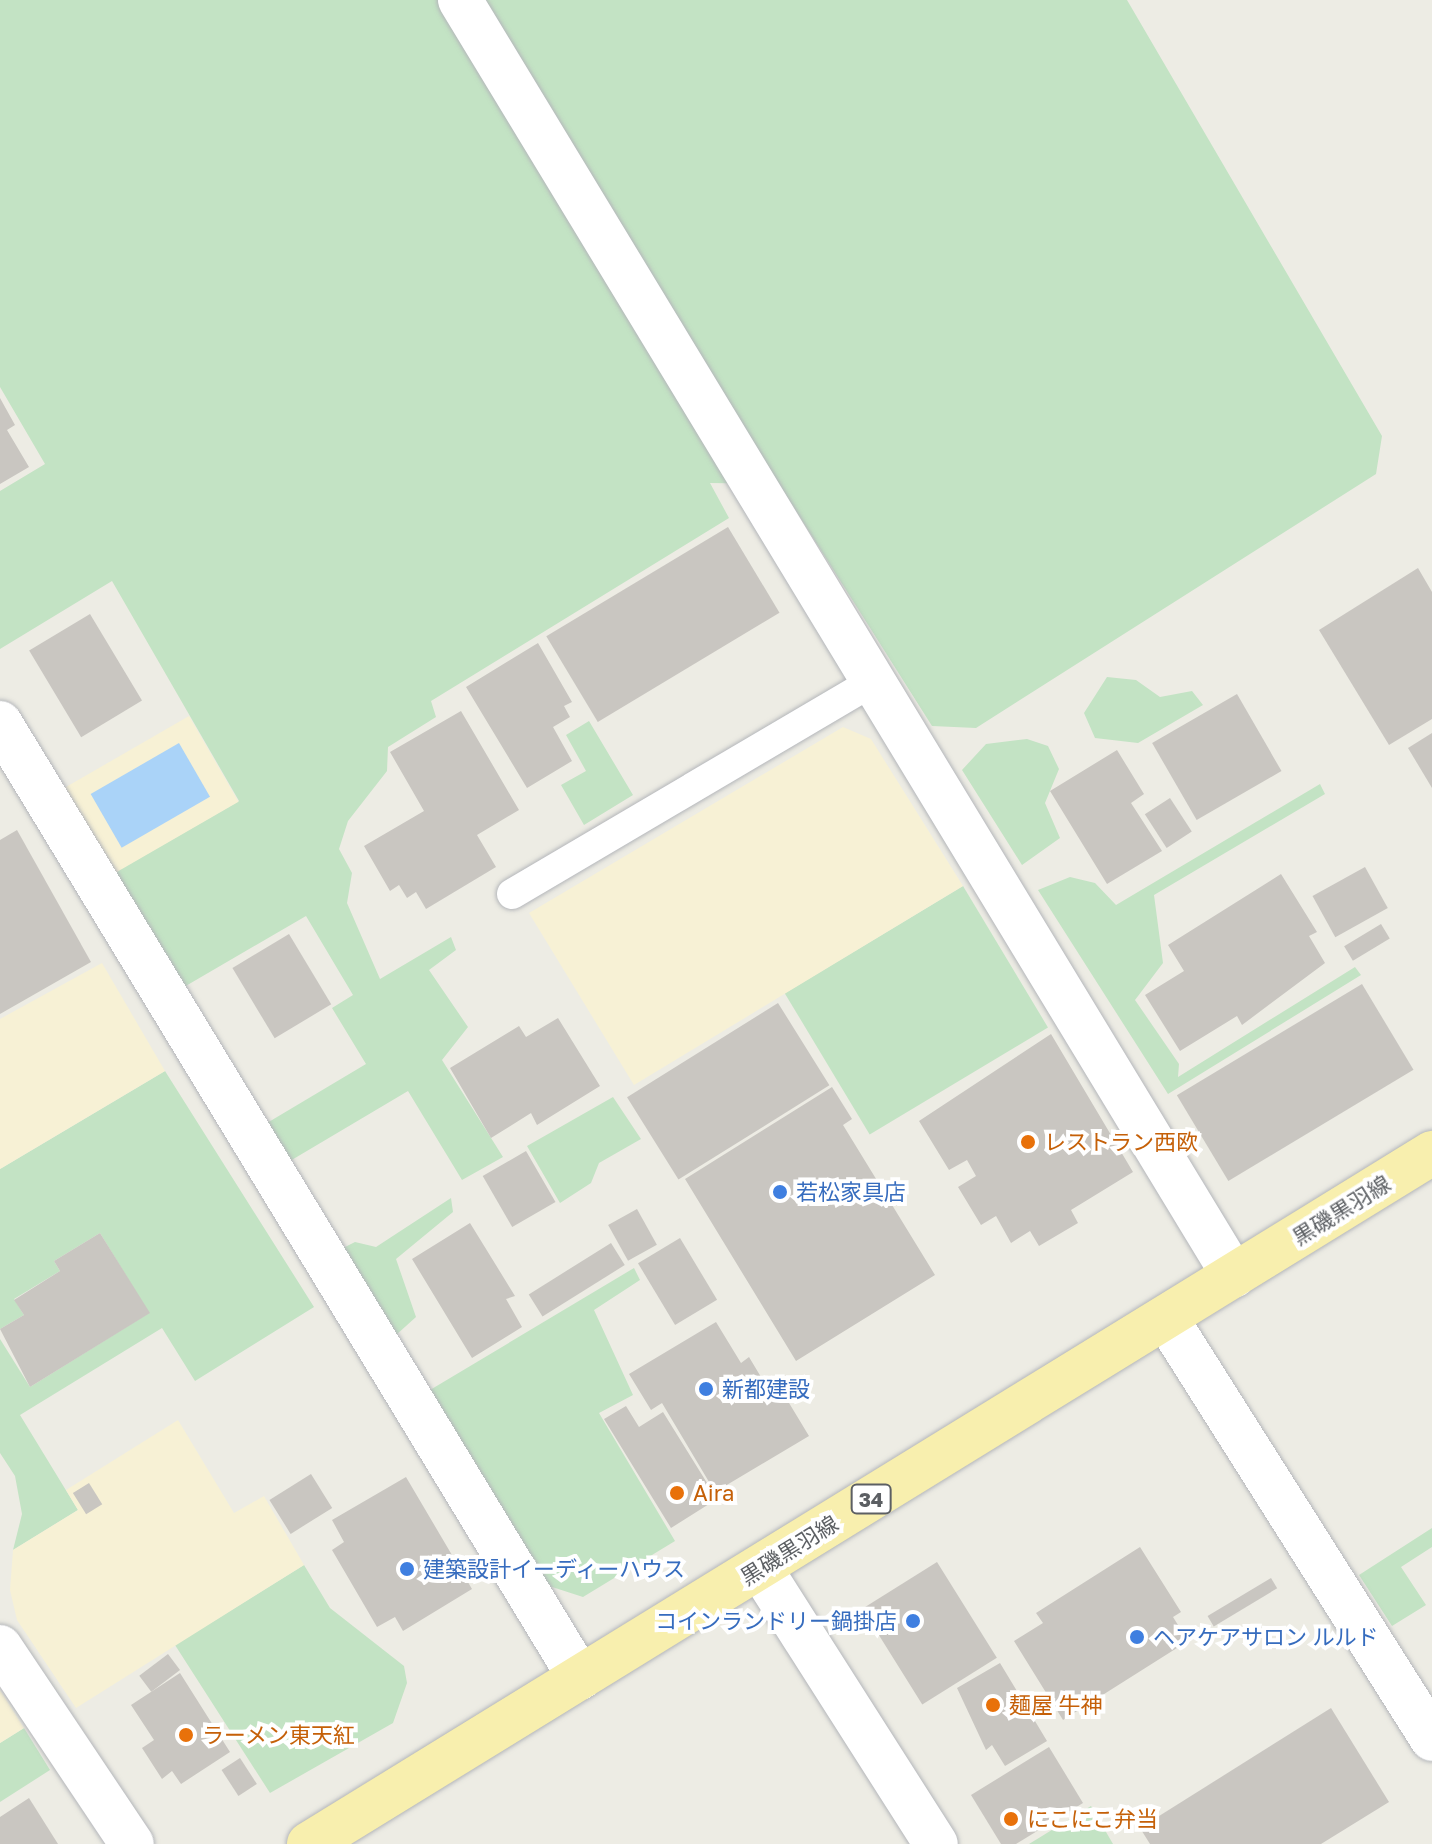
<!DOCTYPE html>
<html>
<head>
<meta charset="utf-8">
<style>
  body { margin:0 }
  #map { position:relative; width:1432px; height:1844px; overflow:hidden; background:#edece4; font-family:"Golos Text","Noto Sans JP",sans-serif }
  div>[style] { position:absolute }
  .green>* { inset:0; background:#c3e3c4; transform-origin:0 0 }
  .sand>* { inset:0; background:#f7f1d5; transform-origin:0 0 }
  .water>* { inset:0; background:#aad3f8; transform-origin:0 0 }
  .building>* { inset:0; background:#c9c6c1; transform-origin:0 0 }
  .roads { filter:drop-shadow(0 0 2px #b4b6ba) drop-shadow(0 0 2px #b4b6ba) }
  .service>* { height:30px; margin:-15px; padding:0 15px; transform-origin:15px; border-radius:15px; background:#fff }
  .minor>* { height:44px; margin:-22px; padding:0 22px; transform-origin:22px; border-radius:22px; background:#fff }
  .primary>* { height:44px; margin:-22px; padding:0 22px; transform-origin:22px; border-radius:22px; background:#f8efae }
  .dots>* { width:22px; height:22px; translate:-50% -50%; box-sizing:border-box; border:4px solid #fff; border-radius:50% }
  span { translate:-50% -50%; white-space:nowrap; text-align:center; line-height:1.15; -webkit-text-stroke:8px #fff; paint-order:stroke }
  .shield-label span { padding:2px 6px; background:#fff; border:2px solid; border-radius:6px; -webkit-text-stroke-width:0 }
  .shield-label { font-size:20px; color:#5c5f63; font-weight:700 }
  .food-label { font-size:22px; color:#c56008 }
  .left { translate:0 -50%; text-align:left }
  .shop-label { font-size:22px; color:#366cbe }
  .right { translate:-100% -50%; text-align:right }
  .street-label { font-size:22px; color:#5c5f63 }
</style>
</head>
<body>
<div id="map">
  <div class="green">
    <i style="clip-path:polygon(0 0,1127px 0,1382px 436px,1376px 474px,976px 728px,932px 726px,779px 484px,710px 483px,729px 518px,431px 701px,436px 717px,388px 747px,387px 771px,348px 821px,339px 849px,352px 873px,347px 903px,380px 979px,451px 937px,456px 950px,429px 970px,468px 1027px,442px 1060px,503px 1157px,462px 1180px,408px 1091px,290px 1161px,267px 1123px,366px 1064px,332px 1008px,353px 995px,306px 916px,184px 987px,114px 873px,239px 801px,112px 581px,0 649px,0 491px,45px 464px,0 387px)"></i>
    <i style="clip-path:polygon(1107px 677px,1136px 680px,1160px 697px,1192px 691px,1203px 705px,1138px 743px,1095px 738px,1084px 713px)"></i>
    <i style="clip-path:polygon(589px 721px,633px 795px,584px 825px,561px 785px,586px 771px,566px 735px)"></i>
    <i style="clip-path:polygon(1027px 739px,1048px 746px,1059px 769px,1045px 803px,1060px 838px,1022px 865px,962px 770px,986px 744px)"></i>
    <i style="clip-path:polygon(1320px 784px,1325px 794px,1154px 895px,1163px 963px,1135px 1000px,1179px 1064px,1178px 1077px,1355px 967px,1361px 975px,1168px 1094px,1038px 890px,1070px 877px,1095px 883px,1116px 905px)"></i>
    <i style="left:963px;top:886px;width:165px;height:208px;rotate:59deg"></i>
    <i style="clip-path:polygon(165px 1071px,314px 1307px,195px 1381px,162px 1328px,20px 1415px,78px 1510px,13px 1550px,22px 1514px,15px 1476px,0 1453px,0 1339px,30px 1387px,149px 1313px,100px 1233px,54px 1261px,60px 1271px,14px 1299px,24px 1315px,0 1329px,0 1169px)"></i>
    <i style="clip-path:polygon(613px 1097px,641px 1139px,599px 1163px,591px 1183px,560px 1203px,527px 1146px)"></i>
    <i style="clip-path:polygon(451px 1198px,453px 1212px,396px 1259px,416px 1317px,396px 1335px,343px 1248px,355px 1242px,376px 1247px)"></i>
    <i style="clip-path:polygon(634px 1268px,640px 1280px,594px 1310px,633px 1395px,599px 1413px,675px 1541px,583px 1597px,549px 1586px,430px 1390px)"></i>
    <i style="clip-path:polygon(1432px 1528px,1432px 1547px,1401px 1567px,1426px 1605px,1392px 1626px,1359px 1575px)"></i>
    <i style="clip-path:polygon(304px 1565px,330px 1608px,404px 1666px,407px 1683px,393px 1723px,270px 1793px,175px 1645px)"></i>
    <i style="clip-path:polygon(24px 1728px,50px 1770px,0 1802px,0 1743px)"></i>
    <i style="clip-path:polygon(1091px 1806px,1113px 1844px,1029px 1844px)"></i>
  </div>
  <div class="sand">
    <i style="left:189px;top:716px;width:99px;height:144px;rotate:60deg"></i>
    <i style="clip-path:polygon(843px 727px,871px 739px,963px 886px,634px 1085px,529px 913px)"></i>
    <i style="clip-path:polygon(102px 963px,165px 1071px,0 1169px,0 1019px)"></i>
    <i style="clip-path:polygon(178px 1420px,234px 1513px,264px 1496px,304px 1565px,76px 1708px,17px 1620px,10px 1590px,13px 1550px,78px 1510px,66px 1490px)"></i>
    <i style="clip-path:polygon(0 1690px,24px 1728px,0 1743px)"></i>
  </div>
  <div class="water">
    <i style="left:179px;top:743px;width:62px;height:102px;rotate:60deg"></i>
  </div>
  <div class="building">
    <i style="clip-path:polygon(0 398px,15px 425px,7px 430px,29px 467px,0 484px)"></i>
    <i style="left:728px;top:527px;width:100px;height:212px;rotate:59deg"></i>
    <i style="clip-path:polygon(1418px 568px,1432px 592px,1432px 719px,1389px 745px,1319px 630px)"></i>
    <i style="left:90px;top:614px;width:101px;height:71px;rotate:59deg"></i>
    <i style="clip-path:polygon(538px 643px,572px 702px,564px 706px,570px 717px,553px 727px,572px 761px,527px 788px,466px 687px)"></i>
    <i style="left:1237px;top:694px;width:89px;height:98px;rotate:60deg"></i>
    <i style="clip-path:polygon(461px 711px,519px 810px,477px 835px,496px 867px,426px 909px,416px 892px,407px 898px,399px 885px,390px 891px,364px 846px,424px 811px,390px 752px)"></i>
    <i style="clip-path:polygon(1432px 733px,1432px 788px,1408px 748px)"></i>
    <i style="clip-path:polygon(1117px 750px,1144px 794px,1131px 803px,1162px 851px,1107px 884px,1050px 791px)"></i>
    <i style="left:1170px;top:798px;width:40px;height:30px;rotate:57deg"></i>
    <i style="clip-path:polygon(17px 830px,91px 962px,0 1014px,0 840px)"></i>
    <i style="left:1365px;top:867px;width:47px;height:60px;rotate:61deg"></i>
    <i style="clip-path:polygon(1281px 874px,1317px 932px,1309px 936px,1325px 963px,1242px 1025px,1237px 1016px,1180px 1051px,1145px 995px,1184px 971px,1168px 945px)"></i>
    <i style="left:1381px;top:924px;width:17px;height:43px;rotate:59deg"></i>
    <i style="left:289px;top:934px;width:82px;height:66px;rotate:59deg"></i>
    <i style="left:1362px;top:984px;width:100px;height:216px;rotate:59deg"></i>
    <i style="left:778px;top:1003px;width:97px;height:178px;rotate:58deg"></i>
    <i style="clip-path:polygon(558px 1018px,600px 1086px,537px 1125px,531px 1113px,491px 1138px,450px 1068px,519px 1026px,526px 1037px)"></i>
    <i style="clip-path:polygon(1051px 1034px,1133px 1172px,1071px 1210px,1078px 1223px,1039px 1246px,1030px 1231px,1011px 1243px,996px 1216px,981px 1225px,958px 1187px,976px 1176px,967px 1160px,949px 1170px,919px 1121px)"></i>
    <i style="clip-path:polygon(832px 1087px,852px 1119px,843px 1125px,935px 1275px,796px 1361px,685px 1179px)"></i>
    <i style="left:526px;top:1151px;width:59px;height:50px;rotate:60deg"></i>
    <i style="left:637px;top:1209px;width:41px;height:33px;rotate:61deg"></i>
    <i style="clip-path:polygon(470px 1223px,515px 1296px,506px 1299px,522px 1327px,472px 1358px,412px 1259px)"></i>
    <i style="clip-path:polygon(100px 1233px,150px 1313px,30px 1387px,0 1329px,24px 1315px,14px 1300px,60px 1271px,54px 1261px)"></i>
    <i style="left:680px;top:1238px;width:72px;height:49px;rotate:59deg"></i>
    <i style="left:611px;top:1243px;width:26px;height:97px;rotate:58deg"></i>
    <i style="clip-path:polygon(716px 1322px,741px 1363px,749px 1357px,773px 1397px,783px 1393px,809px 1436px,715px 1492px,662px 1403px,651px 1410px,629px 1374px)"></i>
    <i style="clip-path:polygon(626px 1406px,639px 1427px,663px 1412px,717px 1499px,671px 1528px,604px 1419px)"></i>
    <i style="left:311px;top:1474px;width:40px;height:49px;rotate:58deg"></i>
    <i style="clip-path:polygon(406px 1477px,472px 1589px,403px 1631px,395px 1617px,377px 1627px,332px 1550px,344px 1542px,332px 1520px)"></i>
    <i style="left:89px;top:1483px;width:25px;height:19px;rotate:58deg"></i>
    <i style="clip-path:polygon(1140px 1547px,1181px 1612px,1173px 1617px,1188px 1641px,1063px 1720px,1014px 1641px,1043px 1623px,1036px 1613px)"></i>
    <i style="left:937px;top:1562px;width:113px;height:88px;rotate:58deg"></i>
    <i style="left:1271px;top:1578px;width:12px;height:74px;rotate:59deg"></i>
    <i style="left:168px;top:1654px;width:20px;height:36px;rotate:53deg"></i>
    <i style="clip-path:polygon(1000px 1663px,1047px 1741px,1005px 1766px,992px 1745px,986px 1750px,957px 1688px)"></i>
    <i style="clip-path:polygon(180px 1673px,230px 1752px,181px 1784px,172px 1771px,162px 1779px,142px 1748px,154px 1740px,131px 1705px)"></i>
    <i style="clip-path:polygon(1331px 1708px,1389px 1802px,1321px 1844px,1150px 1844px,1140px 1828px)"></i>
    <i style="clip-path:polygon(1049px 1747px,1083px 1803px,1016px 1844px,1001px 1844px,971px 1795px)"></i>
    <i style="left:240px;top:1758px;width:31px;height:22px;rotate:57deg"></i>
    <i style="clip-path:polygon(29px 1798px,58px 1844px,0 1844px,0 1817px)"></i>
  </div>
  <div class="roads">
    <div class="service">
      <i style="left:512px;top:894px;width:419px;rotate:-30.5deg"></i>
    </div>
    <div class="minor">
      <i style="left:460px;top:0;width:1492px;rotate:58.76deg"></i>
      <i style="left:0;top:723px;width:1117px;rotate:58.73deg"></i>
      <i style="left:1166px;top:1318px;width:498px;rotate:57.7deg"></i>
      <i style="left:760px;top:1568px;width:327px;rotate:57.5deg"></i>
      <i style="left:0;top:1647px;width:237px;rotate:56.2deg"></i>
    </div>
    <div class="primary">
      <i style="left:309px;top:1844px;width:1319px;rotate:-31.6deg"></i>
    </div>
  </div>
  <div class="dots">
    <i style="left:1028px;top:1142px;background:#e8710a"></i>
    <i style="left:780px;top:1192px;background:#3f7fe0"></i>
    <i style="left:706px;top:1389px;background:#3f7fe0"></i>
    <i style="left:677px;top:1493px;background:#e8710a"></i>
    <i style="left:407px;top:1569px;background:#3f7fe0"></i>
    <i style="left:913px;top:1621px;background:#3f7fe0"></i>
    <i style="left:1137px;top:1637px;background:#3f7fe0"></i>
    <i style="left:993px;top:1705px;background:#e8710a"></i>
    <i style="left:186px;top:1735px;background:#e8710a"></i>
    <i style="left:1011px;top:1819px;background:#e8710a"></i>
  </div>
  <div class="shield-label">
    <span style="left:871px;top:1499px">34</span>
  </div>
  <div class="food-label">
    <span class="left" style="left:1044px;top:1142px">レストラン西欧</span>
    <span class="left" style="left:693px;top:1493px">Aira</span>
    <span class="left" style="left:1009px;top:1705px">麺屋 牛神</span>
    <span class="left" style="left:202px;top:1735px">ラーメン東天紅</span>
    <span class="left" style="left:1027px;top:1819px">にこにこ弁当</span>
  </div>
  <div class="shop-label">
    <span class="left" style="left:796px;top:1192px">若松家具店</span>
    <span class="left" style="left:722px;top:1389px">新都建設</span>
    <span class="left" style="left:423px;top:1569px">建築設計イーディーハウス</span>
    <span class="right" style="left:897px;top:1621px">コインランドリー鍋掛店</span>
    <span class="left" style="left:1153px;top:1637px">ヘアケアサロン ルルド</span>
  </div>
  <div class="street-label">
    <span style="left:1341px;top:1210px;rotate:-32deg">黒磯黒羽線</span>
    <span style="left:789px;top:1550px;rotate:-32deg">黒磯黒羽線</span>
  </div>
</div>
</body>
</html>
